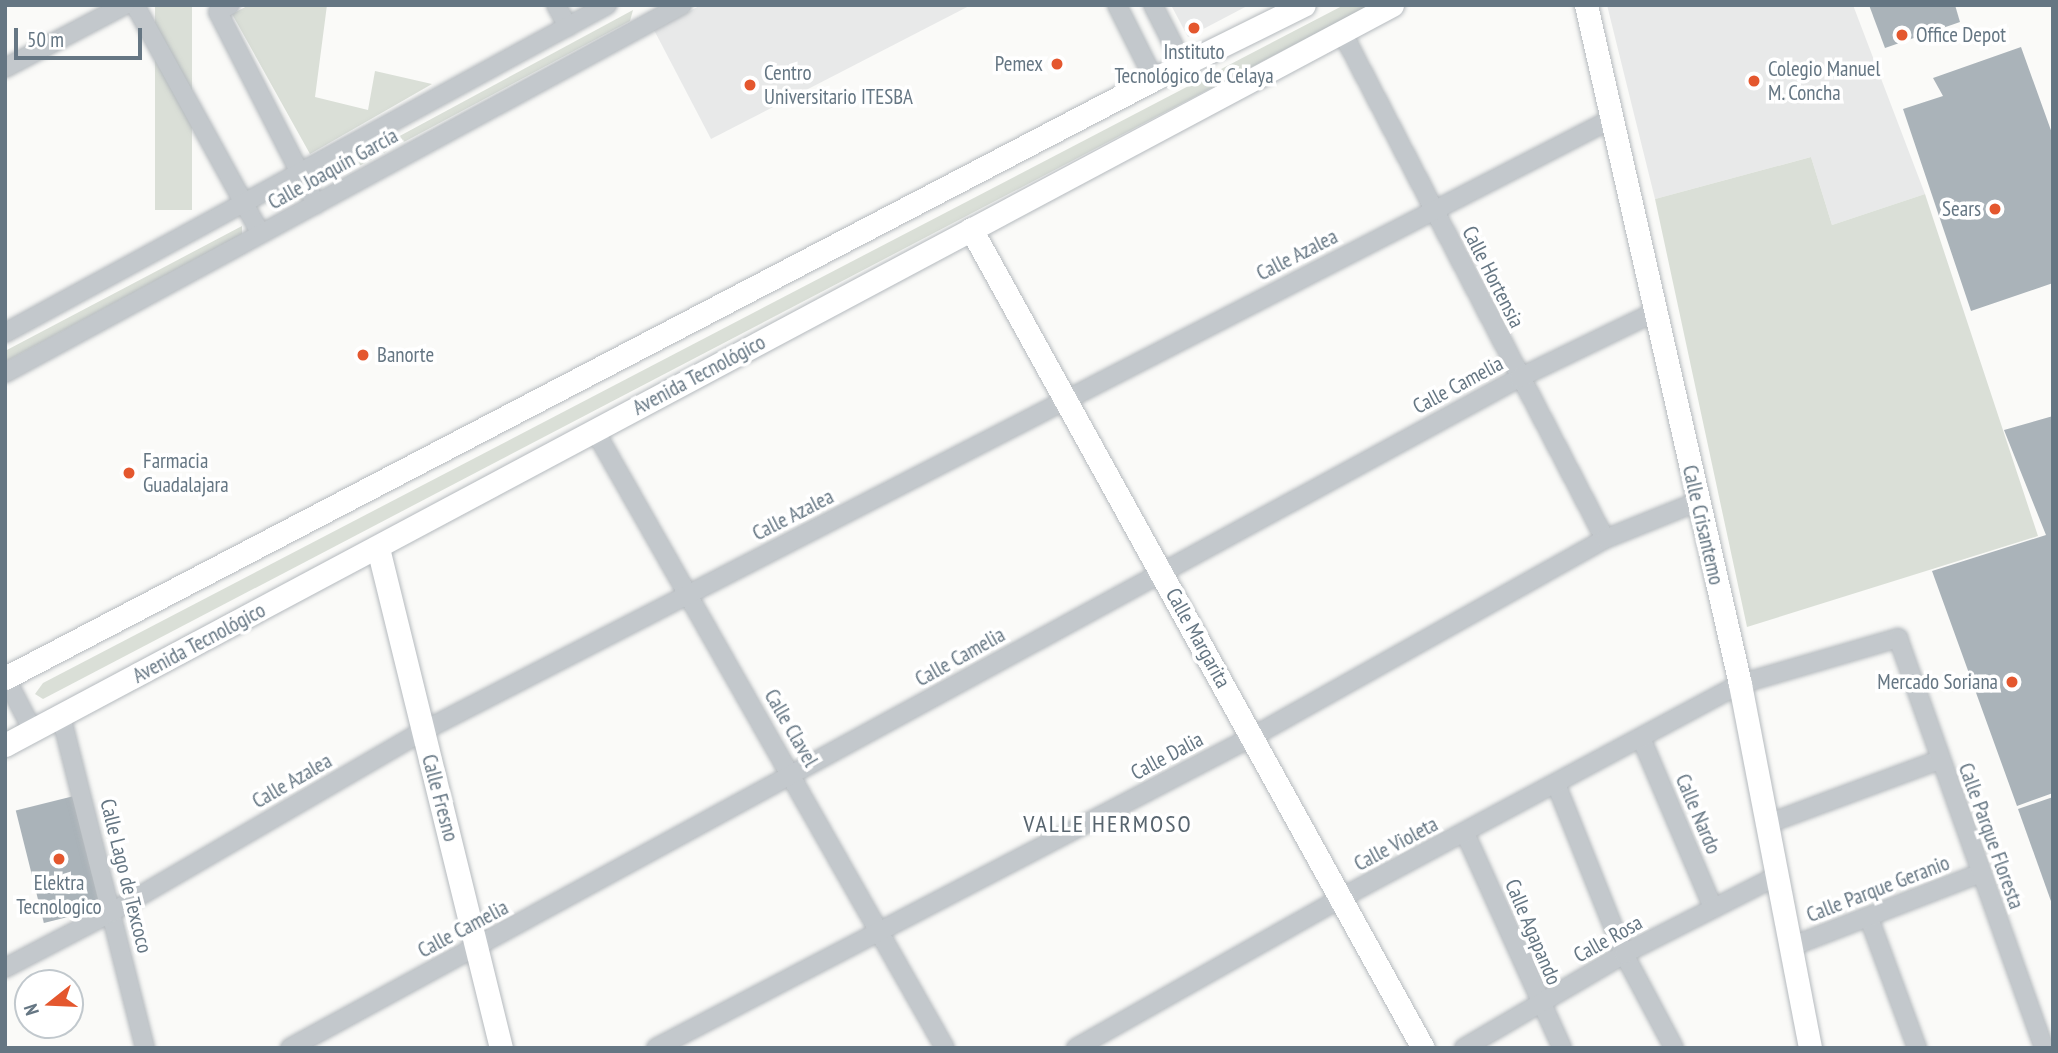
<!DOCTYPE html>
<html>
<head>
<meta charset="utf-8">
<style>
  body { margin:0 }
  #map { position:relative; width:2058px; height:1053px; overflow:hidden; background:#fafaf8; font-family:"PT Sans Narrow",sans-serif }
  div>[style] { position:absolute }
  .built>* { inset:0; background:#e8e9e9 }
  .green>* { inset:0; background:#dadfd7; transform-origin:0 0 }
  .building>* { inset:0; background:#aab3b9; transform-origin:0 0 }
  .roads { filter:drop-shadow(0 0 2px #b5babe) drop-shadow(0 0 2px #b5babe) }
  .minor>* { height:18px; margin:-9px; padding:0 9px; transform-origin:9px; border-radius:9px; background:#c3c8cc }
  .major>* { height:23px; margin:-11.5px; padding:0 11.5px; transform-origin:11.5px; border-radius:11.5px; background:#fff }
  .dots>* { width:19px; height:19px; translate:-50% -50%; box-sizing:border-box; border:4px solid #fff; border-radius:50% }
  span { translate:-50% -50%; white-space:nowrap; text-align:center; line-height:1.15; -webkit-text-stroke:7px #fff; paint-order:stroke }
  .poi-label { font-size:21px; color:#657683 }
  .left { translate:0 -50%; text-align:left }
  .right { translate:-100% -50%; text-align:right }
  .street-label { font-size:21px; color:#657683 }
  .quarter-label { font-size:24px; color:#57646e; letter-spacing:2px }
  .frame { position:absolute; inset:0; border:7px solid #657683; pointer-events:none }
  .north { position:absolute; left:14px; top:969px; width:70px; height:70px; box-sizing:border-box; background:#fff; border:2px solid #c1c8cd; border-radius:50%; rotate:252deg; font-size:19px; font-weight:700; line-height:28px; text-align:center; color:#657683 }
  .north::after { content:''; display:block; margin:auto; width:24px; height:32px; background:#e4572e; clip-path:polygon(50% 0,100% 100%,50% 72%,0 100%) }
  .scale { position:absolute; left:14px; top:28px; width:128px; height:32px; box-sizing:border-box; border:4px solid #657683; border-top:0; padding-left:9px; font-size:21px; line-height:24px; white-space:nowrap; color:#657683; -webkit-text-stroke:5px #fff; paint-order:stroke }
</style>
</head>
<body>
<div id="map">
  <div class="built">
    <i style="clip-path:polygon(701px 5px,971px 5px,711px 139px,654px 30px)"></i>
    <i style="clip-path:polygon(1171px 5px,1249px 5px,1188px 37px)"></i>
    <i style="clip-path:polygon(1607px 5px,1853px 5px,1925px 194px,1832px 225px,1811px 157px,1655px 199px)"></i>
  </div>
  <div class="green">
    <i style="left:155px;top:5px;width:37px;height:205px"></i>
    <i style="clip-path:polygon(249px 5px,327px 5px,315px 97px,368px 110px,375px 71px,432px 84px,310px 154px,232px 14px)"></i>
    <i style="clip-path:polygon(1344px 5px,1370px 5px,43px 699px,35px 694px,43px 683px)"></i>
    <i style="clip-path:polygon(633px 10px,630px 21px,320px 187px,320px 179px)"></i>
    <i style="clip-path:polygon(1811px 157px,1832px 225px,1925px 194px,2038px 536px,1747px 627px,1655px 199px)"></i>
    <i style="clip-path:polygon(242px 226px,242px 234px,5px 362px,5px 351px)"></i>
  </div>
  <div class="building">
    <i style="clip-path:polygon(1869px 5px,1955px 5px,1960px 22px,1885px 48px)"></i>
    <i style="clip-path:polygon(2021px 47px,2053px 136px,2053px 283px,1971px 311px,1903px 109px,1943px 96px,1933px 78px)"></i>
    <i style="clip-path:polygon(2053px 416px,2053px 793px,2017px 806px,1932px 571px,2046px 535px,2004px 430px)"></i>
    <i style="left:74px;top:796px;width:116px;height:60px;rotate:76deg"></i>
    <i style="clip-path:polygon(2053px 797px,2053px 904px,2052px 904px,2018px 809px)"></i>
  </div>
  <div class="roads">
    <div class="minor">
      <i style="left:135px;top:5px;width:261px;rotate:61.2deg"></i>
      <i style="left:230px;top:5px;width:14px;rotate:150deg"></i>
      <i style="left:218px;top:12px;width:216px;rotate:63deg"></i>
      <i style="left:556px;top:5px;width:25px;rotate:61deg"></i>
      <i style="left:1117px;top:5px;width:83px;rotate:63.4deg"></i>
      <i style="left:1153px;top:5px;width:66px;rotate:63deg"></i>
      <i style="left:1343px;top:34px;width:569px;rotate:62.58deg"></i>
      <i style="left:5px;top:68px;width:136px;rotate:-27.7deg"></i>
      <i style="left:5px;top:333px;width:686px;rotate:-28.58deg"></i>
      <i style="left:5px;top:373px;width:771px;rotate:-28.53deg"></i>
      <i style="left:595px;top:431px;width:709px;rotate:60.44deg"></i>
      <i style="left:5px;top:677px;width:63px;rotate:62.6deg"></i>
      <i style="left:61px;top:716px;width:342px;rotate:75.8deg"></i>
      <i style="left:1641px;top:738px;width:185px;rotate:67deg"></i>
      <i style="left:1556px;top:784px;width:183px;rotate:68.2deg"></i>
      <i style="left:1624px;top:954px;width:106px;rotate:62deg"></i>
      <i style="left:1767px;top:824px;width:184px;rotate:-20.4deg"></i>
      <i style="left:1465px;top:833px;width:236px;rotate:65.7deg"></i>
      <i style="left:1869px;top:918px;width:139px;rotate:69.7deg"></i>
      <i style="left:1790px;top:947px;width:205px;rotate:-21.2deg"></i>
      <i style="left:5px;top:968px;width:121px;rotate:-27.6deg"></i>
      <i style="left:112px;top:912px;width:360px;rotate:-30.2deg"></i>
      <i style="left:423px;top:731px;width:1337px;rotate:-27.24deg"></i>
      <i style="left:290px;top:1048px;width:1400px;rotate:-28.6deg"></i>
      <i style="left:1519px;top:378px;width:151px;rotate:-25.9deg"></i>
      <i style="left:656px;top:1048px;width:672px;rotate:-27.56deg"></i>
      <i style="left:1252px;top:737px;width:405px;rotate:-29.3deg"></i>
      <i style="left:1605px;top:539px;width:99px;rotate:-21.9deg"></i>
      <i style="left:1076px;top:1048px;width:305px;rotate:-29.5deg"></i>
      <i style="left:1341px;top:898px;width:453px;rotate:-28.2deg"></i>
      <i style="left:1740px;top:684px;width:165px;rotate:-16.2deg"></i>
      <i style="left:1898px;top:638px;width:435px;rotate:70.4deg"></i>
      <i style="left:1464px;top:1048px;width:186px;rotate:-30.4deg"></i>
      <i style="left:1624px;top:954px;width:172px;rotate:-27deg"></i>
    </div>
    <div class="major">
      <i style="left:1586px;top:5px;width:696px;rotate:77.22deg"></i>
      <i style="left:1740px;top:684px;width:371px;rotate:79.1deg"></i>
      <i style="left:971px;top:229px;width:935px;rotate:61.11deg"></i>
      <i style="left:378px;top:548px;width:515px;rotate:76.18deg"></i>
      <i style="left:5px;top:678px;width:1296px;rotate:-27.53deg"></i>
      <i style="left:1154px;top:79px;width:167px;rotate:-26.3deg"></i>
      <i style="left:5px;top:745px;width:1572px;rotate:-28.08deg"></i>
    </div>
  </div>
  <div class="dots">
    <i style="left:1194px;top:28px;background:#e4572e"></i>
    <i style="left:1902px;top:35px;background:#e4572e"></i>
    <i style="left:1057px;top:64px;background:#e4572e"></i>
    <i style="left:1754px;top:81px;background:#e4572e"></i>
    <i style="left:750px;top:85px;background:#e4572e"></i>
    <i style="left:1995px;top:209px;background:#e4572e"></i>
    <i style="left:363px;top:355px;background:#e4572e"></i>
    <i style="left:129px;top:473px;background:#e4572e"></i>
    <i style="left:2012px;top:682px;background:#e4572e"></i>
    <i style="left:59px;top:859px;background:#e4572e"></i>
  </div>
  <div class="poi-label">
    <span class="left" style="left:1916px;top:35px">Office Depot</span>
    <span style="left:1194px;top:64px">Instituto<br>Tecnológico de Celaya</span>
    <span class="right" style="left:1043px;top:64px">Pemex</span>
    <span class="left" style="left:1768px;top:81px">Colegio Manuel<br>M. Concha</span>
    <span class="left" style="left:764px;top:85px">Centro<br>Universitario ITESBA</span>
    <span class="right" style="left:1981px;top:209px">Sears</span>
    <span class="left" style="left:377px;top:355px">Banorte</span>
    <span class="left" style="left:143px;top:473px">Farmacia<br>Guadalajara</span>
    <span class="right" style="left:1998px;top:682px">Mercado Soriana</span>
    <span style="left:59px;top:895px">Elektra<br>Tecnologico</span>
  </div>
  <div class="street-label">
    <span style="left:333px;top:169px;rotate:-29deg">Calle Joaquín García</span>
    <span style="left:1297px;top:255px;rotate:-27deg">Calle Azalea</span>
    <span style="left:1493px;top:277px;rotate:63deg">Calle Hortensia</span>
    <span style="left:699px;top:375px;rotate:-28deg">Avenida Tecnológico</span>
    <span style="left:1458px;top:385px;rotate:-28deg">Calle Camelia</span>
    <span style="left:793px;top:515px;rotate:-27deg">Calle Azalea</span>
    <span style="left:1703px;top:525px;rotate:77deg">Calle Crisantemo</span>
    <span style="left:1198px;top:638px;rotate:61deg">Calle Margarita</span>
    <span style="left:199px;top:643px;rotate:-28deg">Avenida Tecnológico</span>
    <span style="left:960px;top:657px;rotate:-29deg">Calle Camelia</span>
    <span style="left:791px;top:728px;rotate:60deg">Calle Clavel</span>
    <span style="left:1167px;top:756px;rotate:-28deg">Calle Dalia</span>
    <span style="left:292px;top:781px;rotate:-30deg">Calle Azalea</span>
    <span style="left:440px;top:798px;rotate:75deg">Calle Fresno</span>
    <span style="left:1698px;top:814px;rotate:67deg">Calle Nardo</span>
    <span style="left:1991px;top:836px;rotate:70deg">Calle Parque Floresta</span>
    <span style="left:1396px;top:844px;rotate:-28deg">Calle Violeta</span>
    <span style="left:126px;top:876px;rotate:76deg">Calle Lago de Texcoco</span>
    <span style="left:1878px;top:889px;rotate:-21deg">Calle Parque Geranio</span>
    <span style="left:463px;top:929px;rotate:-28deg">Calle Camelia</span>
    <span style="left:1533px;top:932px;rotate:67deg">Calle Agapando</span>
    <span style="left:1608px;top:939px;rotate:-29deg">Calle Rosa</span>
  </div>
  <div class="quarter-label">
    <span style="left:1108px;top:824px">VALLE HERMOSO</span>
  </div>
  <div class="frame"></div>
  <div class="north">N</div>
  <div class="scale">50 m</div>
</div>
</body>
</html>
